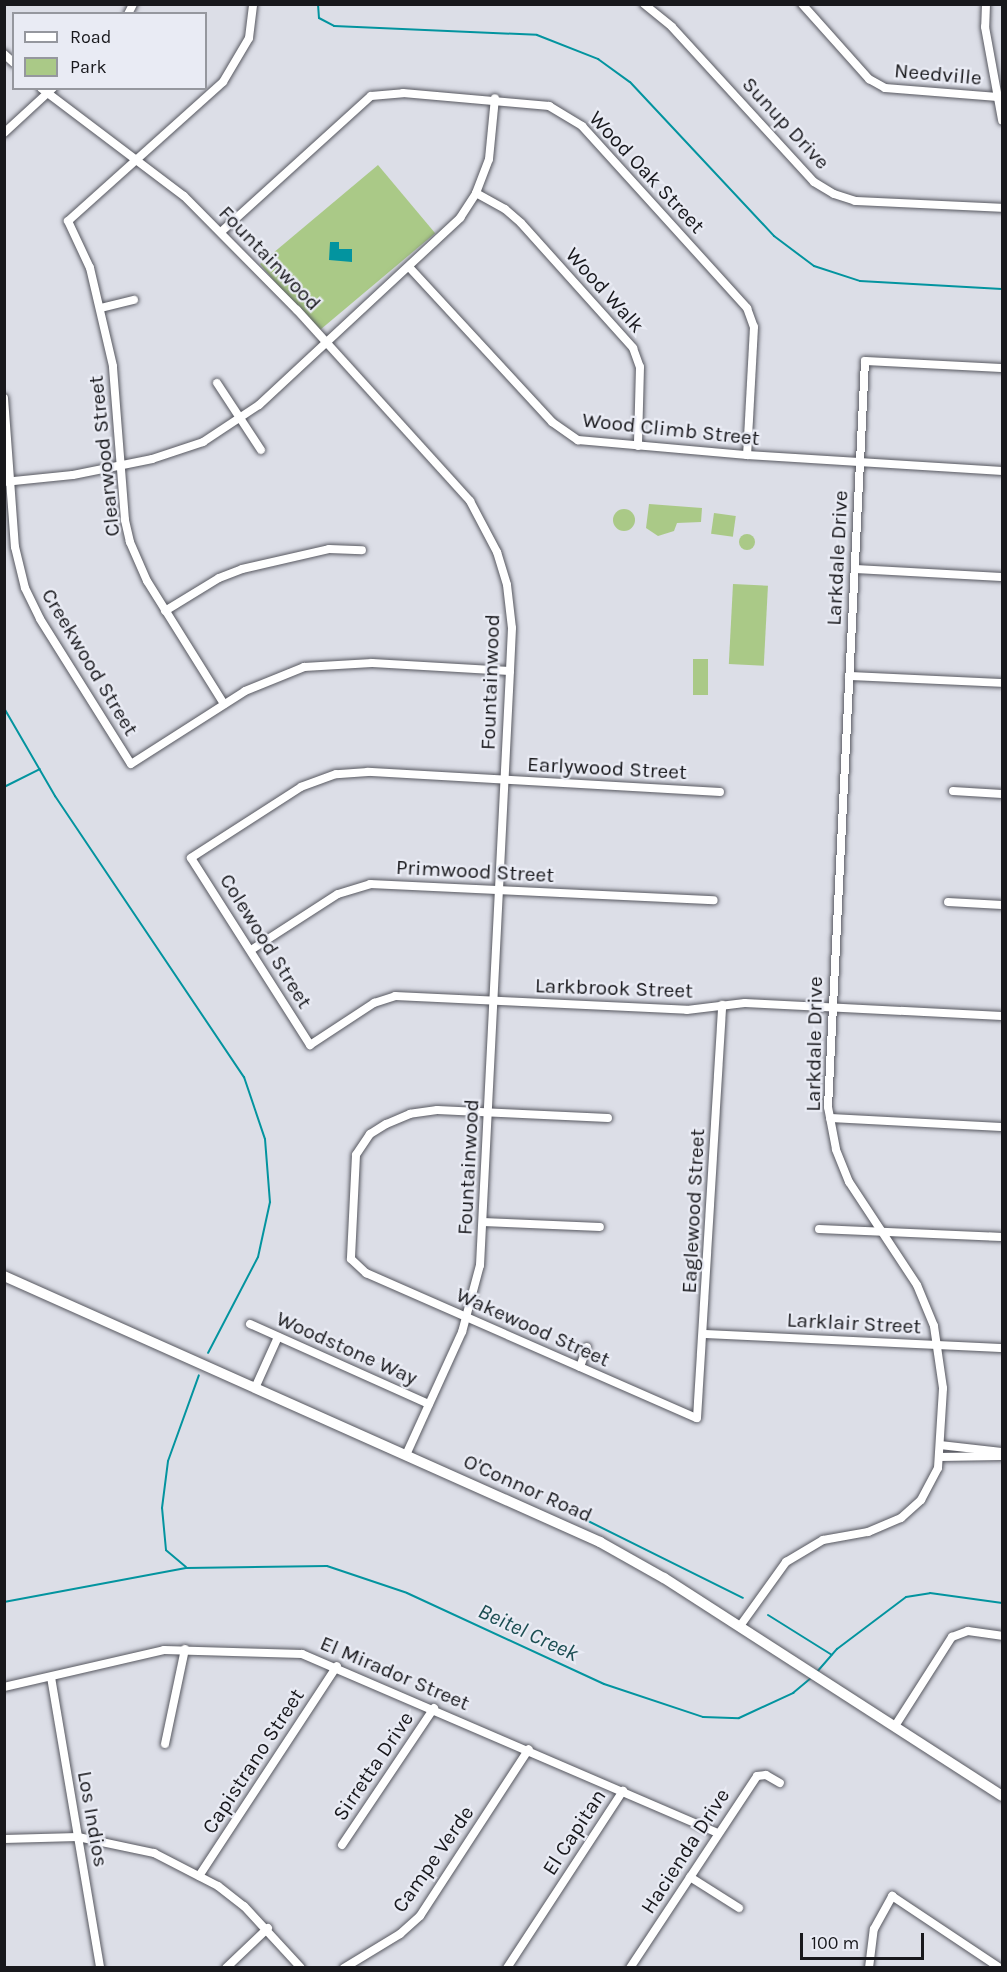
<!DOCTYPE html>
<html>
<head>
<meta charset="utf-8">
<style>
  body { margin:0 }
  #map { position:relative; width:1007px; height:1972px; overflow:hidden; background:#dcdee7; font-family:Karla,sans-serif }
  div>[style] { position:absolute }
  .green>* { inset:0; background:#aac987; transform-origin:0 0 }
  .round { border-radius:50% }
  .water>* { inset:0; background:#03949f }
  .stream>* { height:2px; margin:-1px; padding:0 1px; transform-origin:1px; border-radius:1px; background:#03949f }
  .roads { filter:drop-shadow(0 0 2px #575860) drop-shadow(0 0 2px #575860) }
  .minor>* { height:8px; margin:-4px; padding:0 4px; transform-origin:4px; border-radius:4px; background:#fff }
  .major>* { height:10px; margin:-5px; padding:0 5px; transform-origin:5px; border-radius:5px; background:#fff }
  span { translate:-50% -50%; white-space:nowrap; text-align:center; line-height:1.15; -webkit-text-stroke:4.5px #e9ebf4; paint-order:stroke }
  .street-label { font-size:21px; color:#18181c }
  .water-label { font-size:22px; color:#1b4d52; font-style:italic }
  .frame { position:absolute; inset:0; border:6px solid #18181c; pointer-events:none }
  .legend { position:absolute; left:12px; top:12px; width:195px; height:78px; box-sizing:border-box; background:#e9ebf4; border:2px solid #95979e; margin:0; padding:8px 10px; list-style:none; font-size:18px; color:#18181c }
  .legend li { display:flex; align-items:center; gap:12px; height:30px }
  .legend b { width:30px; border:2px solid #95979e }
  .scale { position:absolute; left:800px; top:1933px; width:124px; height:27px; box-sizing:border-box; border:3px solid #18181c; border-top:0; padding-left:8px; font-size:18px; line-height:21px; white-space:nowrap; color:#18181c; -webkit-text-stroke:4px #e9ebf4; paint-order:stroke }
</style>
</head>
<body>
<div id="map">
  <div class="green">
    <i style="left:378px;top:165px;width:89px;height:154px;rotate:50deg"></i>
    <i style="clip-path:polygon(649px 504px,702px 508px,701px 522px,677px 523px,674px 531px,658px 536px,646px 528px)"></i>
    <i class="round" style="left:613px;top:509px;width:22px;height:22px"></i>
    <i style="left:714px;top:513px;width:22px;height:21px;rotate:8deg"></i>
    <i class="round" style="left:739px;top:534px;width:16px;height:16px"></i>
    <i style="left:733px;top:584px;width:35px;height:80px;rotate:3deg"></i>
    <i style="left:693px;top:659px;width:15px;height:36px"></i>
  </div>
  <div class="water">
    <i style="clip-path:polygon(330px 242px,339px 242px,339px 249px,352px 249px,352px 262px,329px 260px)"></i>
  </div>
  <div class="stream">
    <i style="left:318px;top:4px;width:14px;rotate:86deg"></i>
    <i style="left:319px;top:18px;width:17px;rotate:28deg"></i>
    <i style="left:334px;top:26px;width:203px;rotate:2.5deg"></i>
    <i style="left:537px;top:35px;width:66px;rotate:21.5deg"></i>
    <i style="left:598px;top:59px;width:39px;rotate:36deg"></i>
    <i style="left:630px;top:82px;width:211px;rotate:46.9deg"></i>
    <i style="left:774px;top:236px;width:50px;rotate:36.9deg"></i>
    <i style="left:814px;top:266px;width:48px;rotate:18.1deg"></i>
    <i style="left:860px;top:281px;width:142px;rotate:3.2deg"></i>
    <i style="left:4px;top:708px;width:102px;rotate:59.9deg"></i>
    <i style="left:55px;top:796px;width:339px;rotate:56.1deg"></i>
    <i style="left:244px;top:1077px;width:65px;rotate:71.3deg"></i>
    <i style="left:265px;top:1139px;width:63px;rotate:85.5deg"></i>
    <i style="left:270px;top:1202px;width:56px;rotate:102.3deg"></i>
    <i style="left:258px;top:1257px;width:108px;rotate:117.5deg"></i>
    <i style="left:4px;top:787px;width:40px;rotate:-26.6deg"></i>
    <i style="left:578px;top:1516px;width:184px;rotate:26.4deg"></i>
    <i style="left:186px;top:1567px;width:26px;rotate:-140deg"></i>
    <i style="left:166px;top:1550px;width:42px;rotate:-95.4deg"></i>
    <i style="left:162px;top:1508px;width:47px;rotate:-82.7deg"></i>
    <i style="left:168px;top:1461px;width:91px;rotate:-70.2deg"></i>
    <i style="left:4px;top:1602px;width:185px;rotate:-10.6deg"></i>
    <i style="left:186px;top:1568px;width:141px;rotate:-0.8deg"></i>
    <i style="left:327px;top:1566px;width:84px;rotate:18.6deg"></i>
    <i style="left:407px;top:1593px;width:217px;rotate:24.8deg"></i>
    <i style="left:604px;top:1684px;width:104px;rotate:18.4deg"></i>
    <i style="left:703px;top:1717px;width:36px;rotate:2deg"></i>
    <i style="left:739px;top:1718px;width:60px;rotate:-24.8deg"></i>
    <i style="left:793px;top:1693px;width:25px;rotate:-40deg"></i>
    <i style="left:768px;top:1615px;width:75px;rotate:32deg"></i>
    <i style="left:816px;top:1673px;width:32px;rotate:-49deg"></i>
    <i style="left:837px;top:1649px;width:86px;rotate:-37deg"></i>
    <i style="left:906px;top:1597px;width:24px;rotate:-9deg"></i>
    <i style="left:930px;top:1593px;width:73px;rotate:7.9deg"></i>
  </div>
  <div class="roads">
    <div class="minor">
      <i style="left:644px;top:4px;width:36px;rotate:39deg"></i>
      <i style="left:672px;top:27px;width:210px;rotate:47.5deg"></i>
      <i style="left:814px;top:182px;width:23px;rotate:31deg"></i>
      <i style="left:834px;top:194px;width:22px;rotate:18deg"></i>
      <i style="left:855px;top:201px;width:147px;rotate:2.7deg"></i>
      <i style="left:802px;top:4px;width:101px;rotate:48.2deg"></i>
      <i style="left:869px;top:79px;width:18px;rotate:29deg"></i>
      <i style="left:885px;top:88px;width:113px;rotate:4.6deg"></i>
      <i style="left:986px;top:4px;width:23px;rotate:92deg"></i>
      <i style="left:985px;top:27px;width:95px;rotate:79.6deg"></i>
      <i style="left:128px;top:14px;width:11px;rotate:-63deg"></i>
      <i style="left:4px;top:54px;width:13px;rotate:42deg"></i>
      <i style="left:41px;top:88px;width:179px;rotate:37.1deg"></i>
      <i style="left:184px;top:196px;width:161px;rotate:45.3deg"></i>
      <i style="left:297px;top:310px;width:258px;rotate:47.8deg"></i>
      <i style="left:470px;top:501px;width:58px;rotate:62.1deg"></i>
      <i style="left:497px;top:552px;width:34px;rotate:73deg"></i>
      <i style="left:507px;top:585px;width:43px;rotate:83.4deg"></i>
      <i style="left:512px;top:628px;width:43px;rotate:92.7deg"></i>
      <i style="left:510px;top:671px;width:595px;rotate:92.89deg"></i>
      <i style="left:480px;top:1265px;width:69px;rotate:105deg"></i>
      <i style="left:462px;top:1332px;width:135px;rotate:114.5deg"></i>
      <i style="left:4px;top:133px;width:67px;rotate:-42.6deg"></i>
      <i style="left:476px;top:193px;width:33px;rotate:29deg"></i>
      <i style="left:505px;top:209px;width:21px;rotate:41deg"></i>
      <i style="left:521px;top:223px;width:168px;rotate:48.1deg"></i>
      <i style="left:633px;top:348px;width:20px;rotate:70deg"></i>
      <i style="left:640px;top:367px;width:79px;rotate:91.5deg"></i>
      <i style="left:222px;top:231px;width:201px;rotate:-42.2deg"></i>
      <i style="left:371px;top:96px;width:32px;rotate:-5deg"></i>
      <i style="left:403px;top:93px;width:147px;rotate:5.1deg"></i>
      <i style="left:549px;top:106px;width:39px;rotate:31deg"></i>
      <i style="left:582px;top:126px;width:246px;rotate:47.8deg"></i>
      <i style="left:747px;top:308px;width:20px;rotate:70deg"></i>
      <i style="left:754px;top:327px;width:128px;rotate:93.1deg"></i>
      <i style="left:409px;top:267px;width:211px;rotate:47.3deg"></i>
      <i style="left:552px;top:422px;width:32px;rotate:35deg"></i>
      <i style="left:578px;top:440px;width:170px;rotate:5.1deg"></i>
      <i style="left:747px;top:455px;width:256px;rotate:3.6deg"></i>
      <i style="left:101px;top:308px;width:34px;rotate:-14deg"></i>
      <i style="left:217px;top:383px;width:80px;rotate:56.7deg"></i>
      <i style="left:4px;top:398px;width:149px;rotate:85.8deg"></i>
      <i style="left:15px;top:547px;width:42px;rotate:76.3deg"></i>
      <i style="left:25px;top:588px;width:34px;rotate:64deg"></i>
      <i style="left:40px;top:619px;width:171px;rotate:57.9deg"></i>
      <i style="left:131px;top:764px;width:135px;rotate:-32.6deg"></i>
      <i style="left:245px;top:691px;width:64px;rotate:-22.1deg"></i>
      <i style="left:304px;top:667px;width:68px;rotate:-3.4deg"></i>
      <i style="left:372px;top:663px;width:138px;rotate:3.3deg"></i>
      <i style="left:4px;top:482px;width:69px;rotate:-5.8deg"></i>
      <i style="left:73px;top:475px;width:81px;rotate:-11.4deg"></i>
      <i style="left:152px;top:459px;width:54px;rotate:-18.4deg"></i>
      <i style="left:203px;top:442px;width:67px;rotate:-33.5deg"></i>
      <i style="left:259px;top:405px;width:275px;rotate:-42.9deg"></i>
      <i style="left:460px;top:218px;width:30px;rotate:-57deg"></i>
      <i style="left:476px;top:193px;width:36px;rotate:-69deg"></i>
      <i style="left:489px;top:159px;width:61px;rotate:-84.4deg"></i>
      <i style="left:855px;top:569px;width:147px;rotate:3.1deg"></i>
      <i style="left:165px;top:611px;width:63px;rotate:-31.4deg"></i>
      <i style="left:219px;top:578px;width:25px;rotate:-21deg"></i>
      <i style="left:242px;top:569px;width:89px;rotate:-12.9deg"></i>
      <i style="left:329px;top:549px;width:33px;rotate:2deg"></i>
      <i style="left:849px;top:676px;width:153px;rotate:2.6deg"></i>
      <i style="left:224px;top:704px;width:145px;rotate:-122deg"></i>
      <i style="left:147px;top:581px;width:43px;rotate:-113.6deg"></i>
      <i style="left:130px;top:542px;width:23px;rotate:-103deg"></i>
      <i style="left:125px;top:520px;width:154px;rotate:-94.5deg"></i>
      <i style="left:113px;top:366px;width:101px;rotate:-103.2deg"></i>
      <i style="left:90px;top:268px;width:52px;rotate:-115.1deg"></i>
      <i style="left:68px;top:221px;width:208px;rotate:-41.9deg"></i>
      <i style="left:223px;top:82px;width:51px;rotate:-59.4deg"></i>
      <i style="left:249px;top:38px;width:34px;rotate:-83deg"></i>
      <i style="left:953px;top:791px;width:49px;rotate:3.5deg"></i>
      <i style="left:720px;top:792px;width:353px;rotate:-176.7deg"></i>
      <i style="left:368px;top:772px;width:32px;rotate:176deg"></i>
      <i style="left:336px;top:774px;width:37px;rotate:160deg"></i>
      <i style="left:301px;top:787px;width:131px;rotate:147.2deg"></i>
      <i style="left:191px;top:858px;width:222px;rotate:57.5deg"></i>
      <i style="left:310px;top:1045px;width:77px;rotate:-33.3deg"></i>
      <i style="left:374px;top:1003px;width:22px;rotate:-18deg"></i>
      <i style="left:395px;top:996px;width:292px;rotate:2.7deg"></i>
      <i style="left:687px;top:1010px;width:58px;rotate:-6.9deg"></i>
      <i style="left:745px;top:1003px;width:257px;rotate:2.9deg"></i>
      <i style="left:948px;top:902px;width:54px;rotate:3.2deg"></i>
      <i style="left:251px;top:950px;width:103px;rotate:-32.8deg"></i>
      <i style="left:338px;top:894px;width:34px;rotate:-17deg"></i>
      <i style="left:370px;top:884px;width:344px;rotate:2.7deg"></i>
      <i style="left:608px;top:1118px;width:171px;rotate:-177.3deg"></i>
      <i style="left:437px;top:1110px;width:27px;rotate:172deg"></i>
      <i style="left:410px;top:1114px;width:26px;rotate:157deg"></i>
      <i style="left:386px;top:1124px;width:19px;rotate:148deg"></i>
      <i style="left:370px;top:1134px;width:25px;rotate:124deg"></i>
      <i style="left:356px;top:1155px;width:104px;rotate:92.8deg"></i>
      <i style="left:351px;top:1259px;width:21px;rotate:43deg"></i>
      <i style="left:366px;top:1273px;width:361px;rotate:23.7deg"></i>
      <i style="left:697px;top:1418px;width:414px;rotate:-86.5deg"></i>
      <i style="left:830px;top:1118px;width:172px;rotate:3deg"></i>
      <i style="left:483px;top:1222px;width:117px;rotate:2.4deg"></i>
      <i style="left:819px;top:1229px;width:183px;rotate:2.5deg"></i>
      <i style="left:250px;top:1324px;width:196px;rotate:24.1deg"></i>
      <i style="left:704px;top:1334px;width:298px;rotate:2.7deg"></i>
      <i style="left:580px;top:1367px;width:21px;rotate:-71deg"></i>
      <i style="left:255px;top:1388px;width:56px;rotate:-65.7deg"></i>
      <i style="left:940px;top:1445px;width:62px;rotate:6.4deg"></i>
      <i style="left:939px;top:1457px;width:63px;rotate:-0.9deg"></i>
      <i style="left:740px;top:1626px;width:79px;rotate:-54.3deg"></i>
      <i style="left:786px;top:1562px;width:43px;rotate:-30.7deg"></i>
      <i style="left:823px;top:1540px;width:46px;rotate:-10.1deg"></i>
      <i style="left:868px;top:1532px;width:36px;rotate:-23deg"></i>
      <i style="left:901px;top:1518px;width:27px;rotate:-42deg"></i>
      <i style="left:921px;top:1500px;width:36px;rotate:-62deg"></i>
      <i style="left:938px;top:1468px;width:80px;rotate:-86.4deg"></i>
      <i style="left:943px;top:1388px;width:63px;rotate:-98.3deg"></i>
      <i style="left:934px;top:1326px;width:44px;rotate:-112.5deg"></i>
      <i style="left:917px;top:1285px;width:123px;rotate:-123.4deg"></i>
      <i style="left:849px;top:1182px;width:35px;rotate:-112deg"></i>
      <i style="left:836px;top:1149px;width:43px;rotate:-100.8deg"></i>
      <i style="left:828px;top:1107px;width:747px;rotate:-87.16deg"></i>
      <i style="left:865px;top:361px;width:137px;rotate:2.9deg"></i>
      <i style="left:51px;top:1677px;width:295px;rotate:80.4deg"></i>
      <i style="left:4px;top:1687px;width:164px;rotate:-13deg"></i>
      <i style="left:164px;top:1650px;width:138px;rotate:1.7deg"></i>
      <i style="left:302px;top:1654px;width:453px;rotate:23.3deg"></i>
      <i style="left:895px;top:1726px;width:106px;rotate:-57.4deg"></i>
      <i style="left:952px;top:1637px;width:17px;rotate:-21deg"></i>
      <i style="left:968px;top:1631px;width:34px;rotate:8deg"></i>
      <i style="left:165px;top:1744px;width:97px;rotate:-78.1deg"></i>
      <i style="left:4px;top:1839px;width:74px;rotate:-1.5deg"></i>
      <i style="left:78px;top:1837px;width:78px;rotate:11.9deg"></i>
      <i style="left:154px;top:1853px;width:72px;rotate:27.3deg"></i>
      <i style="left:218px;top:1886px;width:33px;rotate:38deg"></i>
      <i style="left:244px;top:1906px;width:84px;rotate:47.4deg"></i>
      <i style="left:342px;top:1845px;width:165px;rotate:-56.1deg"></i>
      <i style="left:199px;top:1876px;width:251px;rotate:-56.7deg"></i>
      <i style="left:690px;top:1877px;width:58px;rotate:32.3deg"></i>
      <i style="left:226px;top:1968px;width:58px;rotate:-43.6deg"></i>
      <i style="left:344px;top:1968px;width:66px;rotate:-31.3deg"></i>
      <i style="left:400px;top:1934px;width:27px;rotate:-42deg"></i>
      <i style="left:420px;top:1916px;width:199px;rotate:-56.9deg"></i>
      <i style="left:507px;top:1968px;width:212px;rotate:-56.8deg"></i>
      <i style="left:630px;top:1968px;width:230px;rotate:-56.5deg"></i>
      <i style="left:757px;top:1776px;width:9px;rotate:-6deg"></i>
      <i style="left:766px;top:1775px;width:16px;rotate:30deg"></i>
      <i style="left:869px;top:1968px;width:39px;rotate:-83deg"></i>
      <i style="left:874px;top:1929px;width:38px;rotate:-61deg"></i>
      <i style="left:892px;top:1896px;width:130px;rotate:33.7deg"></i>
    </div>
    <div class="major">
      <i style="left:4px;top:1276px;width:653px;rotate:24.05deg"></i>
      <i style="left:600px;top:1542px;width:73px;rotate:29.4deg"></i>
      <i style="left:664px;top:1578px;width:402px;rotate:32.8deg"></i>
    </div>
  </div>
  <div class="street-label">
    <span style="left:938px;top:74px;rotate:5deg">Needville</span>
    <span style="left:786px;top:123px;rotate:47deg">Sunup Drive</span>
    <span style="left:647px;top:172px;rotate:47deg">Wood Oak Street</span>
    <span style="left:270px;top:258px;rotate:46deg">Fountainwood</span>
    <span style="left:605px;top:290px;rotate:48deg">Wood Walk</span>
    <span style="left:671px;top:429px;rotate:6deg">Wood Climb Street</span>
    <span style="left:104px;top:456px;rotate:-96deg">Clearwood Street</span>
    <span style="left:837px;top:558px;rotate:-87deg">Larkdale Drive</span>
    <span style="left:90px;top:662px;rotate:59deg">Creekwood Street</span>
    <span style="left:490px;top:682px;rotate:-88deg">Fountainwood</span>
    <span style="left:607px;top:768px;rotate:3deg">Earlywood Street</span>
    <span style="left:475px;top:871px;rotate:3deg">Primwood Street</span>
    <span style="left:266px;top:941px;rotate:58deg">Colewood Street</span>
    <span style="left:614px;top:988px;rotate:2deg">Larkbrook Street</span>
    <span style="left:814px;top:1044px;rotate:-89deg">Larkdale Drive</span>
    <span style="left:468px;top:1167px;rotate:-87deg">Fountainwood</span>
    <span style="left:693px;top:1211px;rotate:-87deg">Eaglewood Street</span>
    <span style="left:854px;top:1323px;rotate:3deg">Larklair Street</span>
    <span style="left:533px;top:1327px;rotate:24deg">Wakewood Street</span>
    <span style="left:347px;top:1348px;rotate:24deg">Woodstone Way</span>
    <span style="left:528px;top:1488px;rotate:24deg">O'Connor Road</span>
    <span style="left:395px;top:1673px;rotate:23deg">El Mirador Street</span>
    <span style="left:253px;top:1761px;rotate:-57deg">Capistrano Street</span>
    <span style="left:373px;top:1766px;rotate:-56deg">Sirretta Drive</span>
    <span style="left:93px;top:1819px;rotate:80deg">Los Indios</span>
    <span style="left:574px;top:1832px;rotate:-57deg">El Capitan</span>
    <span style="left:685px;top:1851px;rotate:-57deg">Hacienda Drive</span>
    <span style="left:433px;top:1859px;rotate:-55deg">Campe Verde</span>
  </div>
  <div class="water-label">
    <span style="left:528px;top:1633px;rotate:25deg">Beitel Creek</span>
  </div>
  <div class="frame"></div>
  <ul class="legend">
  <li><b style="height:8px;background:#fff"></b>Road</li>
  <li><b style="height:16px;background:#aac987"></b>Park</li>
  </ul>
  <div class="scale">100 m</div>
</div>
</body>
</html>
